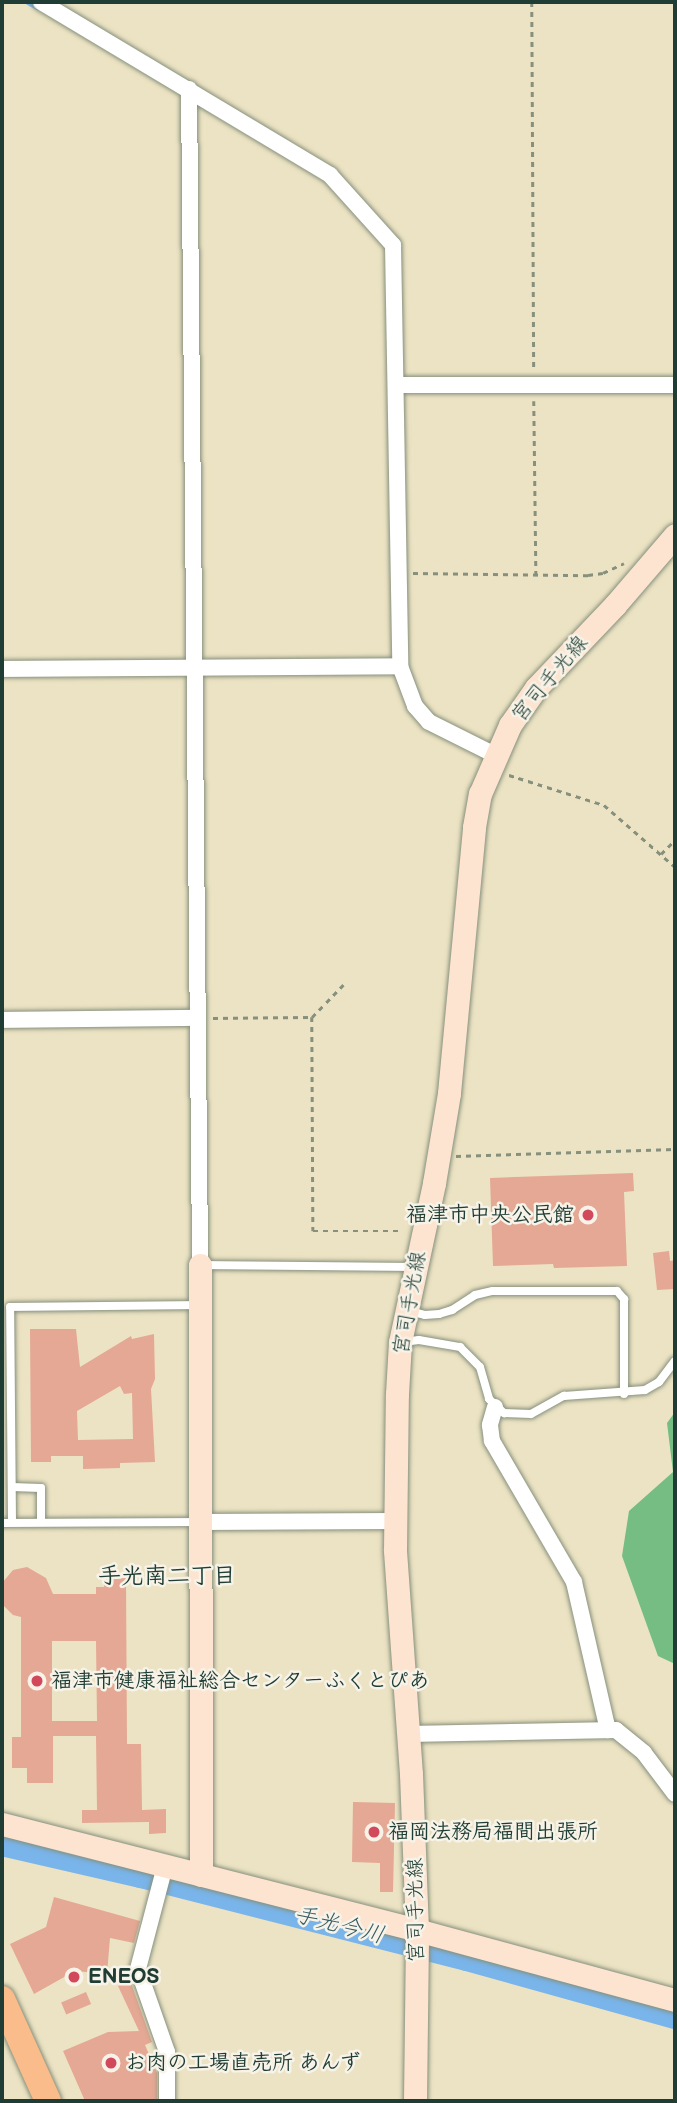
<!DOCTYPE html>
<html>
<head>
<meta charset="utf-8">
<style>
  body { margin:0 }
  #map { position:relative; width:677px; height:2103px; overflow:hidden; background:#ece3c4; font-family:"Balsamiq Sans","Klee One",sans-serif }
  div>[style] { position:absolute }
  .forest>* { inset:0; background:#75bd83 }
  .stream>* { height:4.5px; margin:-2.25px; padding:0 2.25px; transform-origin:2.25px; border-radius:2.25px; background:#79b4ea }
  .river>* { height:28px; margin:-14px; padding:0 14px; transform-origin:14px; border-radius:14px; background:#79b4ea }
  .building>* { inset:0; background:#e4a894; transform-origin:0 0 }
  .path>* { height:2.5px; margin-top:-1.25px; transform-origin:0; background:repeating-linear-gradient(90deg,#86907c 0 5px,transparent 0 10px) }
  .roads { filter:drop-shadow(0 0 2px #86907c) drop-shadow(0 0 2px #86907c) }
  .lane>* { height:8px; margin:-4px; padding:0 4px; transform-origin:4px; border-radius:4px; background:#fff }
  .street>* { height:16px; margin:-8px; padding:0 8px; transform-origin:8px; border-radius:8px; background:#fff }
  .secondary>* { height:23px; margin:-11.5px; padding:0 11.5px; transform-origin:11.5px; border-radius:11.5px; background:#fde4d0 }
  .primary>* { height:26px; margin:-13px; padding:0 13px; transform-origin:13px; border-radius:13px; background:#f9bc8a }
  .dots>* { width:19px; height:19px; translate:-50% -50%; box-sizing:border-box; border:4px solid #f7f3e8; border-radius:50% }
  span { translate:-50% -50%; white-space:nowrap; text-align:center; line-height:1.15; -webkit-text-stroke:5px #f7f3e8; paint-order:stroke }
  .street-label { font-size:21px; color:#1f3d34 }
  .poi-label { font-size:21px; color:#1f3d34; font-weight:700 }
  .right { translate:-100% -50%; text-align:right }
  .left { translate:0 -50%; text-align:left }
  .neighbourhood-label { font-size:23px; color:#1f3d34; font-weight:700 }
  .water-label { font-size:23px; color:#365b62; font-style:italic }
  .frame { position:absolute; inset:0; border:4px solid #1f3d34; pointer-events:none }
</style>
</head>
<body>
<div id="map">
  <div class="forest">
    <i style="clip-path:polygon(675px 1412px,675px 1664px,658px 1656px,622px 1556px,629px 1511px,673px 1472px,667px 1423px)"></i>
  </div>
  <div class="stream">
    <i style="left:28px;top:2px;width:10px;rotate:29deg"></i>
  </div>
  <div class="river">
    <i style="left:2px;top:1842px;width:143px;rotate:13deg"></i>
    <i style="left:141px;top:1874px;width:336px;rotate:14.3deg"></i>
    <i style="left:467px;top:1957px;width:216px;rotate:15.6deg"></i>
  </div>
  <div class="building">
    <i style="clip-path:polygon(633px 1173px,634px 1191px,624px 1192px,627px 1266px,554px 1268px,553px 1264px,493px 1266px,490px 1178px)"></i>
    <i style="clip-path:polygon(669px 1251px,670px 1261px,675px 1260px,675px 1289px,657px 1290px,653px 1253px)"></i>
    <i style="clip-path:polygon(evenodd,30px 1329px,76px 1329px,80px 1367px,131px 1336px,132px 1339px,154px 1334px,155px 1379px,151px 1389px,155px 1462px,120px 1463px,120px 1468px,83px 1469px,83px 1456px,51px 1456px,51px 1462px,31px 1462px,30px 1329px,120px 1386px,124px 1394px,132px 1393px,133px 1439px,78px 1440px,77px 1411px,120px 1386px)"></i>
    <i style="clip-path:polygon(evenodd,27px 1567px,46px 1578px,53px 1594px,96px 1594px,96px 1587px,104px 1587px,104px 1579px,126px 1578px,127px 1744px,141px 1744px,142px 1810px,166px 1809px,166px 1833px,149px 1834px,149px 1822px,82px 1823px,82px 1810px,97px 1810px,96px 1736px,53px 1736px,53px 1783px,27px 1783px,27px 1768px,12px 1768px,12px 1737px,21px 1737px,21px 1617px,13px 1615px,3px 1605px,2px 1583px,13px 1570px,27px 1567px,52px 1641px,96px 1641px,97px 1721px,52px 1721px,52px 1641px)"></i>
    <i style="clip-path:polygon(353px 1802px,395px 1803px,393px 1892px,380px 1892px,380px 1863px,352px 1862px)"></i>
    <i style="clip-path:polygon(54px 1897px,140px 1921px,134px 1943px,110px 1938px,107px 1974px,75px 1971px,34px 1994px,10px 1944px,46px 1927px)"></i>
    <i style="clip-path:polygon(130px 1980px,152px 2042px,145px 2045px,157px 2073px,157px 2101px,85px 2101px,63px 2051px,108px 2032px,139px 2031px,118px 1986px)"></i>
    <i style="left:86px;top:1992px;width:13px;height:27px;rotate:67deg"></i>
  </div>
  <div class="path">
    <i style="left:532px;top:2px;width:367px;rotate:89.7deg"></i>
    <i style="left:534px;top:401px;width:174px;rotate:89.3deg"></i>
    <i style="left:413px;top:573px;width:175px;rotate:0.7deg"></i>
    <i style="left:588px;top:575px;width:15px;rotate:-8deg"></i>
    <i style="left:603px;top:573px;width:23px;rotate:-25deg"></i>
    <i style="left:509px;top:775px;width:100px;rotate:17.5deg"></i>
    <i style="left:604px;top:805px;width:94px;rotate:41.1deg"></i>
    <i style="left:661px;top:854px;width:20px;rotate:-45deg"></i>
    <i style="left:312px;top:1017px;width:45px;rotate:-45.9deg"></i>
    <i style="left:213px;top:1018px;width:99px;rotate:-0.6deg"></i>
    <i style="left:312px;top:1017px;width:214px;rotate:89.7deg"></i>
    <i style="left:313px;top:1231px;width:90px"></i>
    <i style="left:456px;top:1156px;width:219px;rotate:-1.8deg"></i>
  </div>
  <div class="roads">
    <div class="lane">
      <i style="left:201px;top:1265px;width:211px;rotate:0.5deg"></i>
      <i style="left:409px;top:1311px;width:16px;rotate:14deg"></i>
      <i style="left:425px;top:1315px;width:14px;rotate:-4deg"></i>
      <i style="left:439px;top:1314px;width:14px;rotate:-17deg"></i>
      <i style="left:452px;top:1310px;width:27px;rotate:-33deg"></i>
      <i style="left:475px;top:1295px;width:18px;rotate:-13deg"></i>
      <i style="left:493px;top:1291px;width:124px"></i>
      <i style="left:617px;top:1291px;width:11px;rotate:49deg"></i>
      <i style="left:624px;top:1299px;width:95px;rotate:90deg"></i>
      <i style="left:403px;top:1342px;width:16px;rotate:-7deg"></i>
      <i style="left:419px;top:1340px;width:42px;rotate:9.7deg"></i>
      <i style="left:460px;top:1347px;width:28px;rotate:45deg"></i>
      <i style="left:480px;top:1367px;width:33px;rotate:74deg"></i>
      <i style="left:489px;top:1399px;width:21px;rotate:43deg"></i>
      <i style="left:504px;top:1413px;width:27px;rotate:2deg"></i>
      <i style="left:531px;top:1414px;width:38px;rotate:-29deg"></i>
      <i style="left:564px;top:1396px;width:81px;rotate:-4.2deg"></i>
      <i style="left:645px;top:1390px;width:16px;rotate:-30deg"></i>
      <i style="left:659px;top:1382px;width:26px;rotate:-53deg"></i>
      <i style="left:12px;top:1487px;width:29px;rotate:2deg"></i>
      <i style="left:41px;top:1488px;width:34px;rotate:90deg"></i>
      <i style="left:12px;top:1522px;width:215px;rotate:-90.5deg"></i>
      <i style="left:10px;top:1307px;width:188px;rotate:-0.6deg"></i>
      <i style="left:2px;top:1523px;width:197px;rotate:-0.3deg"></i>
    </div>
    <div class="street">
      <i style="left:41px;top:2px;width:337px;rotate:30.9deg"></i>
      <i style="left:330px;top:175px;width:94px;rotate:48deg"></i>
      <i style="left:393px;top:245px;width:421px;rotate:89deg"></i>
      <i style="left:400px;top:666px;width:43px;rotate:69.4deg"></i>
      <i style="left:415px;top:706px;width:21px;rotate:49deg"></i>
      <i style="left:429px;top:722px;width:74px;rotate:26.6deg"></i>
      <i style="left:189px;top:89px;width:1176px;rotate:89.46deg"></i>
      <i style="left:397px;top:385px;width:278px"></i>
      <i style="left:2px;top:669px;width:398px;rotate:-0.4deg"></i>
      <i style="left:2px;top:1020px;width:195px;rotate:-0.6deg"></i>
      <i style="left:495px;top:1407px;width:19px;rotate:106deg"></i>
      <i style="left:490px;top:1425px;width:16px;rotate:83deg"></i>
      <i style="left:492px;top:1441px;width:163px;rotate:59.8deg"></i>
      <i style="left:574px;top:1582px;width:152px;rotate:77.1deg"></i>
      <i style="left:199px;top:1522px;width:195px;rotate:-0.3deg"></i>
      <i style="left:408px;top:1734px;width:208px;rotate:-1.1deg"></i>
      <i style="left:616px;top:1730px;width:36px;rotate:39deg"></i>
      <i style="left:644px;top:1753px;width:51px;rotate:52.9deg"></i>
      <i style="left:165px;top:1866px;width:106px;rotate:104.7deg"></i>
      <i style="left:138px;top:1969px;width:88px;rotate:70.7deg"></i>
      <i style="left:167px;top:2052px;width:49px;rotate:90deg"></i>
    </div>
    <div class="secondary">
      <i style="left:200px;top:1265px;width:610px;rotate:89.91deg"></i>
      <i style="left:2px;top:1824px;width:428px;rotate:14.3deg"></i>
      <i style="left:417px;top:1930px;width:267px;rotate:15.2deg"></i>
      <i style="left:415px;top:2101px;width:171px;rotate:-89.3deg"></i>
      <i style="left:417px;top:1930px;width:156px;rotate:-92.2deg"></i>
      <i style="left:411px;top:1774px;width:225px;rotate:-94.1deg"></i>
      <i style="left:395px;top:1550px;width:156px;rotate:-89.3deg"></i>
      <i style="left:397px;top:1394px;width:52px;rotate:-86.7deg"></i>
      <i style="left:400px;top:1342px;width:163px;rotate:-77.9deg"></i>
      <i style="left:434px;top:1183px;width:91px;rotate:-80.5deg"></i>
      <i style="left:449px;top:1093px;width:267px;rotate:-84.6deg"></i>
      <i style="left:474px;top:827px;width:34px;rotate:-80deg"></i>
      <i style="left:480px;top:794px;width:75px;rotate:-66.5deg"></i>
      <i style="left:510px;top:725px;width:45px;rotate:-54.9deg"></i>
      <i style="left:536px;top:688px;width:115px;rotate:-46.4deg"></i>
      <i style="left:615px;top:605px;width:92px;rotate:-49.4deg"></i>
    </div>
    <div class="primary">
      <i style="left:2px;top:1999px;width:112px;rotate:65.7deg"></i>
    </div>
  </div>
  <div class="dots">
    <i style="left:588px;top:1215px;background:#d1495b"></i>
    <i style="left:37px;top:1681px;background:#d1495b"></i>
    <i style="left:374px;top:1832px;background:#d1495b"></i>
    <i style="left:74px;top:1977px;background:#d1495b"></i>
    <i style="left:111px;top:2063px;background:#d1495b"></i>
  </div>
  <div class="street-label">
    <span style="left:550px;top:679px;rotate:-50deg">宮司手光線</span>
    <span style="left:410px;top:1303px;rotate:-80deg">宮司手光線</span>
    <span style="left:416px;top:1910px;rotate:-91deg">宮司手光線</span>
  </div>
  <div class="poi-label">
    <span class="right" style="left:574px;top:1215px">福津市中央公民館</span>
    <span class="left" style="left:51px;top:1681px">福津市健康福祉総合センターふくとぴあ</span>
    <span class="left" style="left:388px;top:1832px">福岡法務局福間出張所</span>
    <span class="left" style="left:88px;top:1977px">ENEOS</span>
    <span class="left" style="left:125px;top:2063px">お肉の工場直売所 あんず</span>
  </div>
  <div class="neighbourhood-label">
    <span style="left:167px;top:1576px">手光南二丁目</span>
  </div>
  <div class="water-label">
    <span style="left:339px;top:1925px;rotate:14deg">手光今川</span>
  </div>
  <div class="frame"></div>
</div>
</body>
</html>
